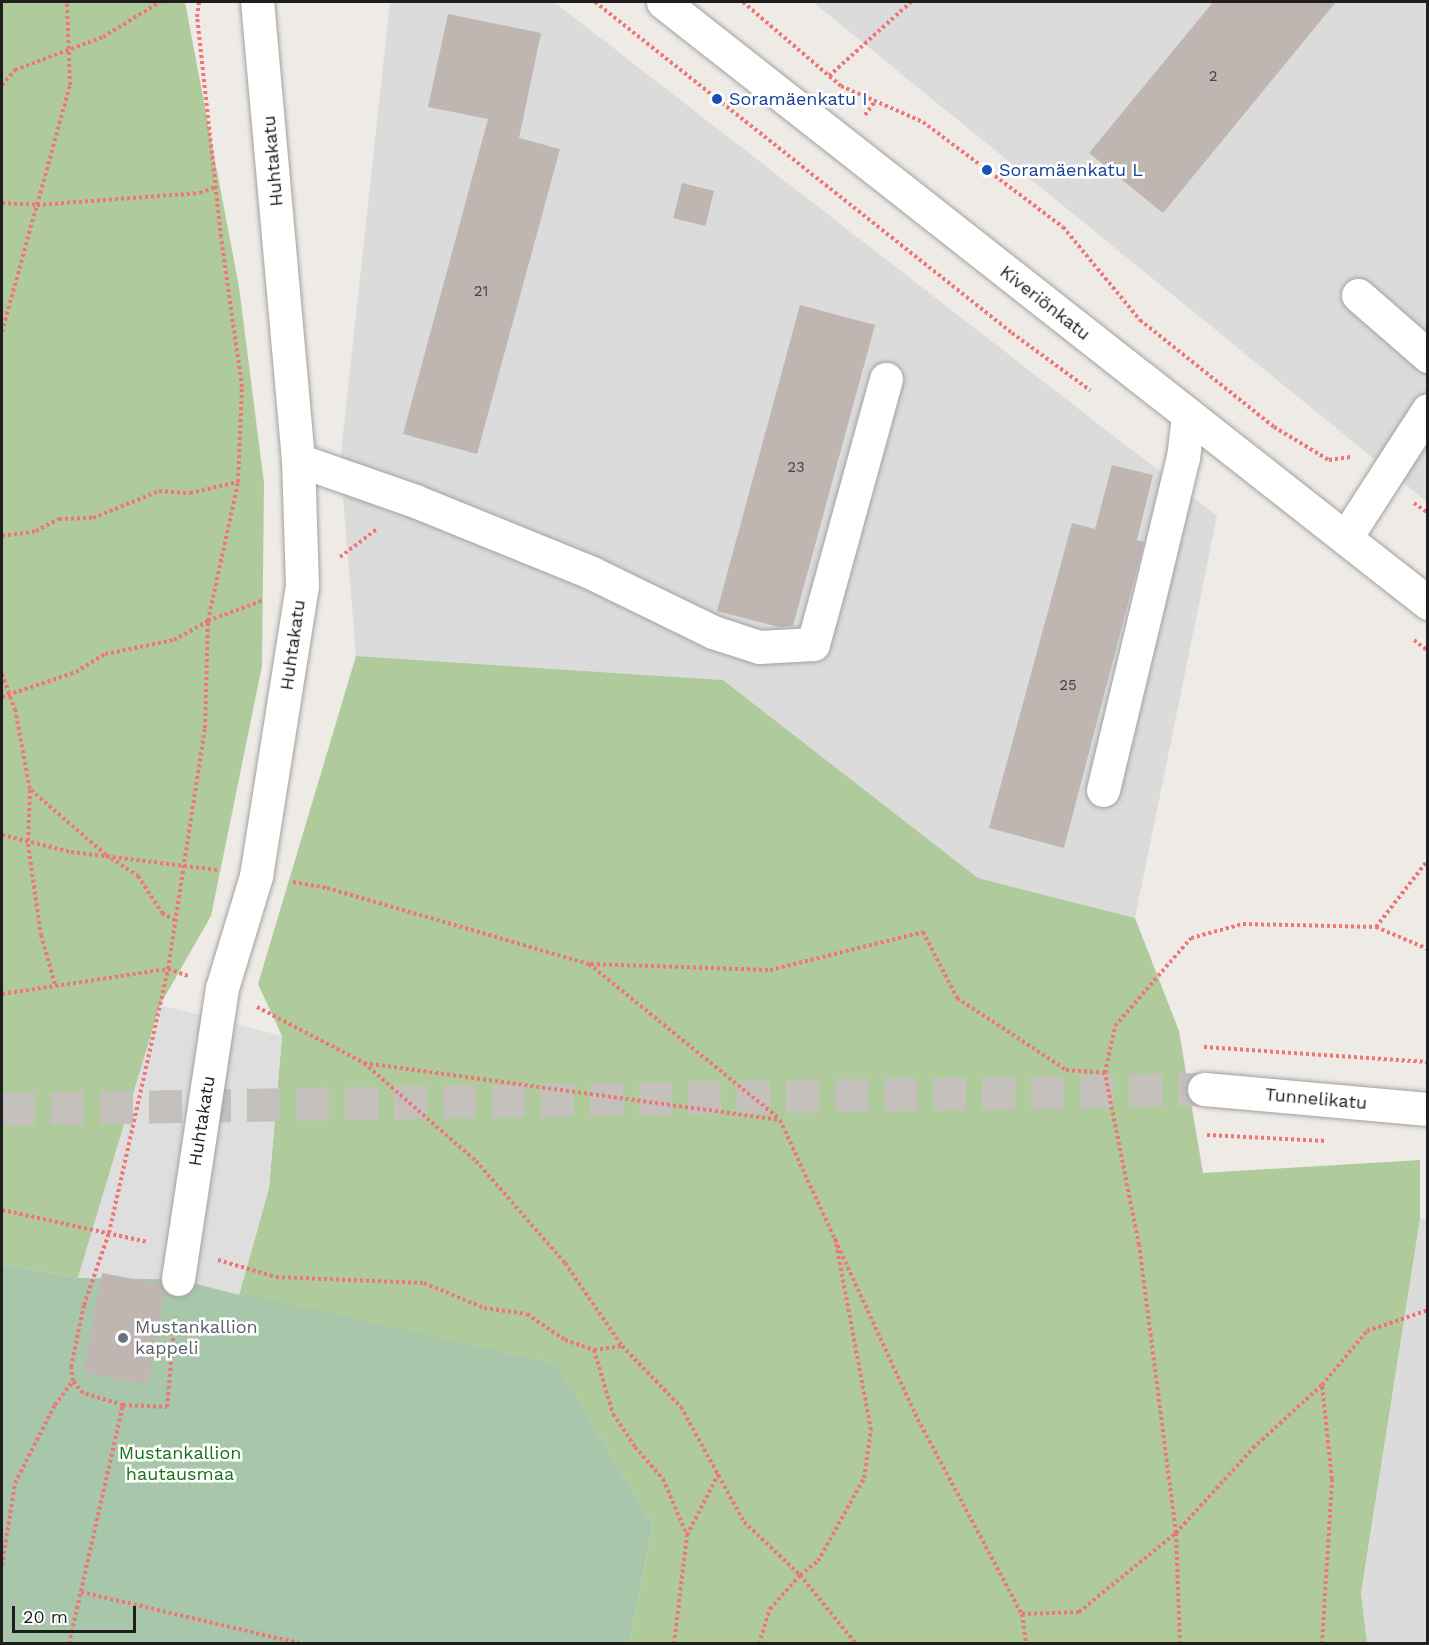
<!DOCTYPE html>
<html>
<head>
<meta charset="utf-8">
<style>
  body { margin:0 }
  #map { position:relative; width:1429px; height:1645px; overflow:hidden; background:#eeeae5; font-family:"Work Sans",sans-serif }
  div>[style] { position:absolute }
  .residential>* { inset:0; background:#dcdbdb }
  .forest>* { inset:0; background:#afcb9c }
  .cemetery>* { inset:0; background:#a8c6a9 }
  .parking>* { inset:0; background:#dedede }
  .building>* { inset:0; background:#bfb6b2; transform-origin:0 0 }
  .minor-tunnel>* { height:33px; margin-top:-16.5px; transform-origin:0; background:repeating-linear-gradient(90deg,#c4c1bd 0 33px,transparent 0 49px) }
  .path>* { height:4px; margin-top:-2px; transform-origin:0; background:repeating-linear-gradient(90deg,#f07574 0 3px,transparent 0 6px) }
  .roads { filter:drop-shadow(0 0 2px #a2a2a2) drop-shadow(0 0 2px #a2a2a2) }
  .minor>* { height:33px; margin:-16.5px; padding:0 16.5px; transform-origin:16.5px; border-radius:16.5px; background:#fff }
  .dots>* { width:16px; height:16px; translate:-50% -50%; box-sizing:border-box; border:3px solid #fff; border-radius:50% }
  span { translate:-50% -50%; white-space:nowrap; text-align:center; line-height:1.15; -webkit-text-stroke:5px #fff; paint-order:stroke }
  .number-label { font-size:15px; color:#464443 }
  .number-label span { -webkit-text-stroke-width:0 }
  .transit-label { font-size:18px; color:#164399 }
  .left { translate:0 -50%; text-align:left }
  .street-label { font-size:18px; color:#1e1e1e }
  .worship-label { font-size:18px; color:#5b616d }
  .park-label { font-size:18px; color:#157513 }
  .frame { position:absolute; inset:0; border:3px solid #1e1e1e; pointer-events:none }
  .scale { position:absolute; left:12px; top:1606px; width:124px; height:27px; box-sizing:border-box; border:3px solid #1e1e1e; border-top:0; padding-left:8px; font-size:18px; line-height:21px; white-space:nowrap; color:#1e1e1e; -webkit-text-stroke:4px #fff; paint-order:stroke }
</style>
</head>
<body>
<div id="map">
  <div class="residential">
    <i style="clip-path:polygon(390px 2px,554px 2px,1217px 516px,1135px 918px,978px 878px,723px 680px,356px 656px,340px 462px)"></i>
    <i style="clip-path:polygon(813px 2px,1427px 2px,1427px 502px)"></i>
    <i style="clip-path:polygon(1420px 1219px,1428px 1220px,1427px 1643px,1367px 1643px,1361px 1593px)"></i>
  </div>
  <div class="forest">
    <i style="clip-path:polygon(2px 2px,185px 2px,239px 287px,264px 483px,262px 666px,211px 916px,160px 1005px,78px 1278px,2px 1264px)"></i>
    <i style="clip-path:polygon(356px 656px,723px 680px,978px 878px,1135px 918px,1179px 1031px,1203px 1173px,1420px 1160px,1420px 1219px,1361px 1593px,1367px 1643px,629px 1643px,653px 1525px,557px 1364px,239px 1295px,269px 1188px,282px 1036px,258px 984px)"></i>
  </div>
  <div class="cemetery">
    <i style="clip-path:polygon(2px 1264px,78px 1278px,178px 1279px,557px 1364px,653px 1525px,629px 1643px,2px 1643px)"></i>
  </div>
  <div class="parking">
    <i style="clip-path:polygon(160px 1005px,282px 1036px,269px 1188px,239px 1295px,178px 1279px,78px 1278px)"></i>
  </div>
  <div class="building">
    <i style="clip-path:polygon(1213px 2px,1336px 2px,1163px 213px,1089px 153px)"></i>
    <i style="clip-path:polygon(448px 14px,541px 33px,519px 138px,560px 149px,477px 454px,403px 434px,488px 119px,428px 107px)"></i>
    <i style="left:682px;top:183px;width:33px;height:36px;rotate:14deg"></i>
    <i style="clip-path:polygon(800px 305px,875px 325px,793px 626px,779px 627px,717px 611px)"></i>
    <i style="clip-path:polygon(1112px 465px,1153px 475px,1137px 540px,1144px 542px,1064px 848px,989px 828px,1072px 523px,1095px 529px)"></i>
    <i style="clip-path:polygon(102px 1273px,160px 1284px,165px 1292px,148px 1385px,83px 1372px)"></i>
  </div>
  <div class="minor-tunnel">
    <i style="left:2px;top:1109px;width:1202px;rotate:-0.95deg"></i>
  </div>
  <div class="path">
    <i style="left:595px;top:2px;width:532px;rotate:38.44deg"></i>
    <i style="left:1012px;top:333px;width:97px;rotate:36.2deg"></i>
    <i style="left:743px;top:2px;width:129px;rotate:40.6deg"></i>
    <i style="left:841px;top:86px;width:90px;rotate:23.7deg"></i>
    <i style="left:923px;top:122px;width:175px;rotate:36.9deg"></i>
    <i style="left:1063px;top:227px;width:121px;rotate:50.4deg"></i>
    <i style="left:1140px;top:320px;width:171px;rotate:38.6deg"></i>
    <i style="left:1274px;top:427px;width:64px;rotate:31deg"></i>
    <i style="left:1329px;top:460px;width:22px;rotate:-8deg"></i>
    <i style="left:829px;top:76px;width:110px;rotate:-42.1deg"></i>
    <i style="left:2px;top:85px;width:20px;rotate:-49deg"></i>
    <i style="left:15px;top:70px;width:94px;rotate:-20.6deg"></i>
    <i style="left:103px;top:37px;width:67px;rotate:-31.6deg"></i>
    <i style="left:865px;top:115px;width:17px;rotate:-54deg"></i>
    <i style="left:2px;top:203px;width:35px;rotate:3deg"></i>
    <i style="left:37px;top:205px;width:163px;rotate:-4.2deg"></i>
    <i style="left:200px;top:193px;width:17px;rotate:-21deg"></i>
    <i style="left:2px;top:332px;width:256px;rotate:-74.6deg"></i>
    <i style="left:70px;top:85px;width:83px;rotate:-92.1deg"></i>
    <i style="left:1414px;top:503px;width:17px;rotate:36deg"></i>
    <i style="left:2px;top:536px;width:34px;rotate:-8deg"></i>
    <i style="left:36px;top:531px;width:26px;rotate:-28deg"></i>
    <i style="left:59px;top:519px;width:34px;rotate:-2deg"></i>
    <i style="left:93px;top:518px;width:71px;rotate:-22.2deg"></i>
    <i style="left:159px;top:491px;width:31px;rotate:4deg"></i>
    <i style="left:190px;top:493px;width:49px;rotate:-12.9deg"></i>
    <i style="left:340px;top:557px;width:46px;rotate:-37.1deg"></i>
    <i style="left:1414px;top:640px;width:18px;rotate:38deg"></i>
    <i style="left:2px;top:674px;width:37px;rotate:70deg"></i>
    <i style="left:15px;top:709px;width:82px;rotate:79.5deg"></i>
    <i style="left:30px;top:790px;width:54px;rotate:92.1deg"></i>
    <i style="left:28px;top:844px;width:92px;rotate:81.9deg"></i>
    <i style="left:41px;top:935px;width:51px;rotate:74.1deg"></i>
    <i style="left:2px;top:697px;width:78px;rotate:-18.7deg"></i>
    <i style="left:76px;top:672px;width:34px;rotate:-32deg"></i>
    <i style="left:105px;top:654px;width:70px;rotate:-11.5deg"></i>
    <i style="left:174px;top:640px;width:39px;rotate:-29deg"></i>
    <i style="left:208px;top:621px;width:57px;rotate:-20.7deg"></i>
    <i style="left:31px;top:790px;width:99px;rotate:40.9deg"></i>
    <i style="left:106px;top:855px;width:38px;rotate:33deg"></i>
    <i style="left:138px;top:876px;width:44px;rotate:57deg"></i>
    <i style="left:162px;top:913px;width:16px;rotate:30deg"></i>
    <i style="left:2px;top:835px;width:71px;rotate:13.8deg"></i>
    <i style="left:71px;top:852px;width:148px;rotate:7deg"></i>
    <i style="left:293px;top:882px;width:35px;rotate:10deg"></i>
    <i style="left:327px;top:888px;width:273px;rotate:16.2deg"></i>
    <i style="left:589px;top:964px;width:246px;rotate:39.1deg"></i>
    <i style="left:1376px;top:927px;width:56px;rotate:22.9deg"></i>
    <i style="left:591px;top:964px;width:179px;rotate:1.9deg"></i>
    <i style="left:770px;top:970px;width:158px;rotate:-13.9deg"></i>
    <i style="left:923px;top:932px;width:74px;rotate:62.7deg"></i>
    <i style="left:957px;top:998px;width:131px;rotate:33.4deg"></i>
    <i style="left:1066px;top:1070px;width:39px;rotate:4deg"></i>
    <i style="left:2px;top:994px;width:168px;rotate:-8.6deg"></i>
    <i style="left:168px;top:969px;width:21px;rotate:19deg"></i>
    <i style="left:257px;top:1007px;width:121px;rotate:27.6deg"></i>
    <i style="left:364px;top:1063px;width:149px;rotate:41.2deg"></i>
    <i style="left:476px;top:1161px;width:135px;rotate:48.9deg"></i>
    <i style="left:565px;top:1263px;width:101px;rotate:55.5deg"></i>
    <i style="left:622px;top:1346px;width:85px;rotate:46deg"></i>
    <i style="left:681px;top:1407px;width:131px;rotate:61.3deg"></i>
    <i style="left:744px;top:1522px;width:77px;rotate:43.4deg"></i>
    <i style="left:800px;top:1575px;width:89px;rotate:50.9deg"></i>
    <i style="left:1204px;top:1047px;width:225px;rotate:3.8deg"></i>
    <i style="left:364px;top:1063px;width:420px;rotate:7.8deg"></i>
    <i style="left:780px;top:1120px;width:324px;rotate:65.3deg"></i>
    <i style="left:915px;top:1414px;width:227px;rotate:61.9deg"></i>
    <i style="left:1022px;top:1614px;width:30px;rotate:82deg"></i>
    <i style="left:1207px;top:1135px;width:119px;rotate:2.9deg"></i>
    <i style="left:2px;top:1210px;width:148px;rotate:12.4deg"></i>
    <i style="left:218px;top:1260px;width:60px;rotate:16.3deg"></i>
    <i style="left:276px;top:1277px;width:148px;rotate:2.3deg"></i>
    <i style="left:424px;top:1283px;width:65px;rotate:22.6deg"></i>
    <i style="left:484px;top:1308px;width:43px;rotate:7.9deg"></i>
    <i style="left:527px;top:1314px;width:46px;rotate:34.4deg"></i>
    <i style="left:565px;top:1340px;width:31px;rotate:19deg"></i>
    <i style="left:594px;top:1350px;width:28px;rotate:-8deg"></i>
    <i style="left:594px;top:1350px;width:67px;rotate:73.5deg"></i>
    <i style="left:613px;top:1414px;width:40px;rotate:56deg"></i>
    <i style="left:635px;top:1447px;width:43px;rotate:48.8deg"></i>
    <i style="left:663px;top:1479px;width:61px;rotate:66.8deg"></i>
    <i style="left:123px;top:1405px;width:42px;rotate:-163.3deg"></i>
    <i style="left:83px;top:1393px;width:16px;rotate:-130deg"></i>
    <i style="left:73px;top:1381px;width:14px;rotate:-98deg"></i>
    <i style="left:71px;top:1367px;width:63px;rotate:-78.2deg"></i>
    <i style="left:84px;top:1305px;width:76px;rotate:-70.9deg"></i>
    <i style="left:109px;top:1233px;width:271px;rotate:-77.4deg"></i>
    <i style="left:168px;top:969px;width:244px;rotate:-81.3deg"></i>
    <i style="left:205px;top:728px;width:107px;rotate:-88.4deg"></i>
    <i style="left:208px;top:621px;width:142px;rotate:-77.8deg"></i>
    <i style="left:238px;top:482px;width:95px;rotate:-87.6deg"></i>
    <i style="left:242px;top:387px;width:151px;rotate:-98deg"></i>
    <i style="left:221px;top:237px;width:221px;rotate:-96.2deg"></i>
    <i style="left:197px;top:17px;width:15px;rotate:-82deg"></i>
    <i style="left:2px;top:1566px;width:84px;rotate:-81.1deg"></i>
    <i style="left:15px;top:1483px;width:88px;rotate:-62.9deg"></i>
    <i style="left:55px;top:1405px;width:30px;rotate:-53deg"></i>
    <i style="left:81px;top:1592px;width:228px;rotate:13.2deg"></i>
    <i style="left:1022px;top:1614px;width:57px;rotate:-2deg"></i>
    <i style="left:1079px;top:1612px;width:125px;rotate:-39.2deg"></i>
    <i style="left:1176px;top:1533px;width:115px;rotate:-47.8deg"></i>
    <i style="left:1253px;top:1448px;width:93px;rotate:-42.4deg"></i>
    <i style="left:1322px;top:1385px;width:70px;rotate:-50.2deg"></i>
    <i style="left:1367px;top:1331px;width:65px;rotate:-19deg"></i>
    <i style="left:69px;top:1644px;width:245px;rotate:-77.3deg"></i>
    <i style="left:123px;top:1405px;width:44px;rotate:2.6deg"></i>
    <i style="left:167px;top:1407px;width:91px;rotate:-85deg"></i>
    <i style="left:674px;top:1644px;width:110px;rotate:-83.2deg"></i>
    <i style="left:687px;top:1535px;width:70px;rotate:-62.7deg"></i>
    <i style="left:759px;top:1644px;width:37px;rotate:-73deg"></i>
    <i style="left:770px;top:1609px;width:45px;rotate:-48.6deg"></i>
    <i style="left:800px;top:1575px;width:23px;rotate:-38deg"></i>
    <i style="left:818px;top:1561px;width:95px;rotate:-61deg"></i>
    <i style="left:864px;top:1478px;width:49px;rotate:-81.7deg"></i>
    <i style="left:871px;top:1430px;width:196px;rotate:-100.6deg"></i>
    <i style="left:1180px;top:1644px;width:111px;rotate:-92.1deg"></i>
    <i style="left:1176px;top:1533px;width:290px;rotate:-97.3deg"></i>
    <i style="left:1139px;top:1245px;width:175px;rotate:-101.2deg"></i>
    <i style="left:1105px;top:1073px;width:48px;rotate:-78deg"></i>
    <i style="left:1115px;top:1026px;width:116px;rotate:-49.2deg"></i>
    <i style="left:1191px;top:938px;width:54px;rotate:-15.1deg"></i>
    <i style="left:1243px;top:924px;width:133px;rotate:1.3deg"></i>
    <i style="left:1376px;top:927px;width:85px;rotate:-52.2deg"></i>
    <i style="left:1322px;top:1644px;width:165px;rotate:-86.5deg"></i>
    <i style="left:1332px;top:1479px;width:94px;rotate:-96.1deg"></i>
  </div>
  <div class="roads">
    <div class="minor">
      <i style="left:663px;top:2px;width:973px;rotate:38.15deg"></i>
      <i style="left:1358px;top:295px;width:93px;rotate:41.1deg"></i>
      <i style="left:298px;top:460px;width:124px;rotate:19.3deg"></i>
      <i style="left:415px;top:501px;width:191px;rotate:22.1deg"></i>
      <i style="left:592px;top:573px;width:135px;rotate:26deg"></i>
      <i style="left:713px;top:632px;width:48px;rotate:18.1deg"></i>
      <i style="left:759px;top:647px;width:54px;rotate:-3.2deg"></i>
      <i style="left:813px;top:644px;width:275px;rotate:-74.6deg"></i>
      <i style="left:1346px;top:537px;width:151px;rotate:-57.2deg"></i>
      <i style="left:1103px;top:790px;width:342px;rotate:-76.5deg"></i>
      <i style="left:1183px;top:458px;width:42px;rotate:-83.2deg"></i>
      <i style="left:1204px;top:1089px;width:225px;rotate:5.1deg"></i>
      <i style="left:178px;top:1279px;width:294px;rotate:-81.4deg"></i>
      <i style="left:222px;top:988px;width:117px;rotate:-73.1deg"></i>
      <i style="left:256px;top:876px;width:294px;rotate:-81deg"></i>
      <i style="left:302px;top:586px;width:126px;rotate:-91.8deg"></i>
      <i style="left:298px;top:460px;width:460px;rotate:-95.1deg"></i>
    </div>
  </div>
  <div class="dots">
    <i style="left:717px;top:99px;background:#1a4fb4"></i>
    <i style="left:987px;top:170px;background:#1a4fb4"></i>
    <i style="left:123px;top:1338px;background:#6b7280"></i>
  </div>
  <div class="number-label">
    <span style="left:1213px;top:77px">2</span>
    <span style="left:481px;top:292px">21</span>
    <span style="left:796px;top:468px">23</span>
    <span style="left:1068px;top:686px">25</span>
  </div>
  <div class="transit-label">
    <span class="left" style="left:729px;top:99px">Soramäenkatu I</span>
    <span class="left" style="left:999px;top:170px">Soramäenkatu L</span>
  </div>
  <div class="street-label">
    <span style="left:273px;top:161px;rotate:-95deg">Huhtakatu</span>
    <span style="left:1045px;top:303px;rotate:38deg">Kiveriönkatu</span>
    <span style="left:293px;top:645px;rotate:-82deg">Huhtakatu</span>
    <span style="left:1316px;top:1099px;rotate:5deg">Tunnelikatu</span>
    <span style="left:202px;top:1121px;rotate:-81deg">Huhtakatu</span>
  </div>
  <div class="worship-label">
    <span class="left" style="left:135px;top:1338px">Mustankallion<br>kappeli</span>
  </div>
  <div class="park-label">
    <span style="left:180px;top:1464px">Mustankallion<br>hautausmaa</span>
  </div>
  <div class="frame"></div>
  <div class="scale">20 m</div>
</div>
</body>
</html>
